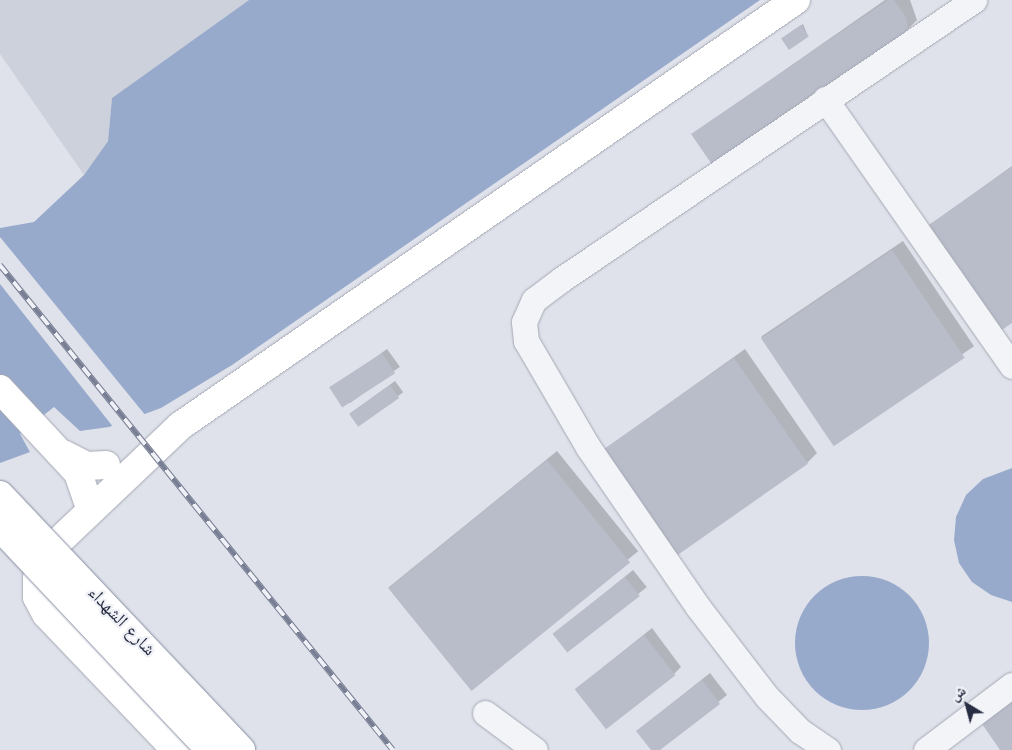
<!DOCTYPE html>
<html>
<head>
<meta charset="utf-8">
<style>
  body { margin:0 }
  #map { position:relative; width:1012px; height:750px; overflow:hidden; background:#dfe2ea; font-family:"Work Sans","Noto Naskh Arabic",sans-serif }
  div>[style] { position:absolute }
  .built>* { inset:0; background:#cdd1dc }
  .water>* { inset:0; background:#98aacc }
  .round { border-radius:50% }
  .pier>* { inset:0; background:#dfe2ea }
  .shadow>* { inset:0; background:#0003; transform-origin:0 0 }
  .building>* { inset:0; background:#b9bdca; transform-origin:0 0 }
  .roads { filter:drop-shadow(0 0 1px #a4a8b4) drop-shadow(0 0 1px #a4a8b4) }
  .minor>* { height:25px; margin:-12.5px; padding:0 12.5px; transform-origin:12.5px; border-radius:12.5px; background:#f2f4f8 }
  .major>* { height:28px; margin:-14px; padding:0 14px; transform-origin:14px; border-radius:14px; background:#fff }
  .highway>* { height:28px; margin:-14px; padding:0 14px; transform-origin:14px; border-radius:14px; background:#fff }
  .rail>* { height:5.5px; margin-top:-2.75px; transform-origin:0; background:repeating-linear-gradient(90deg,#eff1f7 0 11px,#787f94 0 22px); box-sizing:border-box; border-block:1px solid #787f94 }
  .bridges { filter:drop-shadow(0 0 1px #868da1) drop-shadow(0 0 1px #868da1) }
  .highway-bridge>* { height:28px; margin:-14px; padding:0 14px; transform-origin:14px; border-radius:14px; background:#fff }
  span { translate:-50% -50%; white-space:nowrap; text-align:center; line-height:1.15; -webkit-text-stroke:4.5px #eff1f7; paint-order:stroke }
  .street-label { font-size:18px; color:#272d42 }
  .north { position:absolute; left:942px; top:680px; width:50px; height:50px; -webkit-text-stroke:4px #eff1f7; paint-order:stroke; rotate:323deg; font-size:14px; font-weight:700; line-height:20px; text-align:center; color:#272d42 }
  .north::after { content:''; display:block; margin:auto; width:18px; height:22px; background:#272d42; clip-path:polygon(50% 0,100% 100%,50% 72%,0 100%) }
</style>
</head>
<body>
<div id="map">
  <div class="built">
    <i style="clip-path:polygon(0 0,249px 0,112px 98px,108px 141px,84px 175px,0 54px)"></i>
  </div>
  <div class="water">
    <i style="clip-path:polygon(249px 0,760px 0,232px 365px,161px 408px,109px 427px,80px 431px,54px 407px,20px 434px,30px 452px,0 463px,0 228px,34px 222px,84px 175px,108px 141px,112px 98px)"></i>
    <i style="clip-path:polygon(1012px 468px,1012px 602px,991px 595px,972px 582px,959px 563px,954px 540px,956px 517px,966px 495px,983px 479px)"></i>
    <i class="round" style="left:795px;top:576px;width:134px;height:134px"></i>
  </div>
  <div class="pier">
    <i style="clip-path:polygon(0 237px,146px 416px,114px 428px,0 284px)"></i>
  </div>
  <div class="shadow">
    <i style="clip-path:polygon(885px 0,910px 0,917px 20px,907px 30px,693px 134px)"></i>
    <i style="clip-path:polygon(803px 24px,808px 36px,785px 36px)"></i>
    <i style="clip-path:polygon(1012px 166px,1012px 321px,924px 229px)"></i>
    <i style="left:903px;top:241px;width:127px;height:171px;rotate:56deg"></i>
    <i style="left:387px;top:349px;width:22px;height:62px;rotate:54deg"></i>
    <i style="clip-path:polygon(745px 349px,817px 453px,807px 463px,602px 451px)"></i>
    <i style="left:395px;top:381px;width:14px;height:56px;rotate:54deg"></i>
    <i style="left:557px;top:451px;width:129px;height:217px;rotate:51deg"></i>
    <i style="left:633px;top:570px;width:22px;height:102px;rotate:51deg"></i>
    <i style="clip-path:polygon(652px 628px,681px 667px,674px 674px,576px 689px)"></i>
    <i style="clip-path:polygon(710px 673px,727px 695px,658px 750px,652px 750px,637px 731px)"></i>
  </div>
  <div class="building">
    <i style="clip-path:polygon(888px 0,894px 0,906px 17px,908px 31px,724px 182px,691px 134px)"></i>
    <i style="left:801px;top:25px;width:14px;height:24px;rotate:56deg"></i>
    <i style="clip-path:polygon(1012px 167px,1012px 323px,996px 334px,923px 229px)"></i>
    <i style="left:892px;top:250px;width:130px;height:158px;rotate:56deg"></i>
    <i style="left:382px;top:353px;width:24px;height:63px;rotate:57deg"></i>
    <i style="left:734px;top:358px;width:129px;height:163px;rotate:55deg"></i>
    <i style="left:390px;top:385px;width:16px;height:50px;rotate:55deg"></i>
    <i style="left:547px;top:460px;width:132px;height:204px;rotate:51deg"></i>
    <i style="left:625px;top:577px;width:24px;height:92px;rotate:52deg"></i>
    <i style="left:644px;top:635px;width:51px;height:88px;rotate:52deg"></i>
    <i style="clip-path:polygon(702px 680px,720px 704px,660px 750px,651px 750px,636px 731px)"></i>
    <i style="clip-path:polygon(1012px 694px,1012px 750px,1000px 750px,978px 718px)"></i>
  </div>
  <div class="roads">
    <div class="minor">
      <i style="left:825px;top:99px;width:326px;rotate:55deg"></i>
      <i style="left:485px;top:713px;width:62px;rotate:36.5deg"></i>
      <i style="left:828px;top:750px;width:34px;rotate:-146deg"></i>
      <i style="left:800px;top:731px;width:47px;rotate:-134.1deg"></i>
      <i style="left:767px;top:697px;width:113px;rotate:-127.5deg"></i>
      <i style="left:698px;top:607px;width:194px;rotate:-124.5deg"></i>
      <i style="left:588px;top:447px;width:123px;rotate:-120.3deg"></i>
      <i style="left:526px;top:341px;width:19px;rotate:-96deg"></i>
      <i style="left:524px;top:322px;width:24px;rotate:-66deg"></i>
      <i style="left:534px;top:300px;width:35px;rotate:-37deg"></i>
      <i style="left:562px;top:279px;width:498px;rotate:-34.1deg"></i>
      <i style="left:926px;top:750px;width:108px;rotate:-37.1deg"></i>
    </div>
    <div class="major">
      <i style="left:176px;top:750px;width:188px;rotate:-133.7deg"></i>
      <i style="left:46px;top:614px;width:19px;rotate:-118deg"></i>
      <i style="left:37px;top:597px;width:19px;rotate:-90deg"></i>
      <i style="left:37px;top:578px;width:44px;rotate:-58.8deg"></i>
      <i style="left:60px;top:540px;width:166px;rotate:-43.5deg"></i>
      <i style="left:180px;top:426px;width:749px;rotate:-34.67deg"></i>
    </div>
    <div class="highway">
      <i style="left:0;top:389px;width:115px;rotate:47.1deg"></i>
      <i style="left:78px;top:473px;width:39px;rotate:71deg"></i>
      <i style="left:63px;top:454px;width:27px;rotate:27deg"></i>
      <i style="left:87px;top:466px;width:19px;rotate:-3deg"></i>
    </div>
  </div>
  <div class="rail">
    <i style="left:0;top:265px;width:624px;rotate:50.98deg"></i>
  </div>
  <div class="bridges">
    <div class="highway-bridge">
      <i style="left:0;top:495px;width:351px;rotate:46.6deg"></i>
      <i style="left:0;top:527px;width:306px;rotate:46.7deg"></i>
    </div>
  </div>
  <div class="street-label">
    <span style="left:122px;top:621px;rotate:46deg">شارع الشهداء</span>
  </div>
  <div class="north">ش</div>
</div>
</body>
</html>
